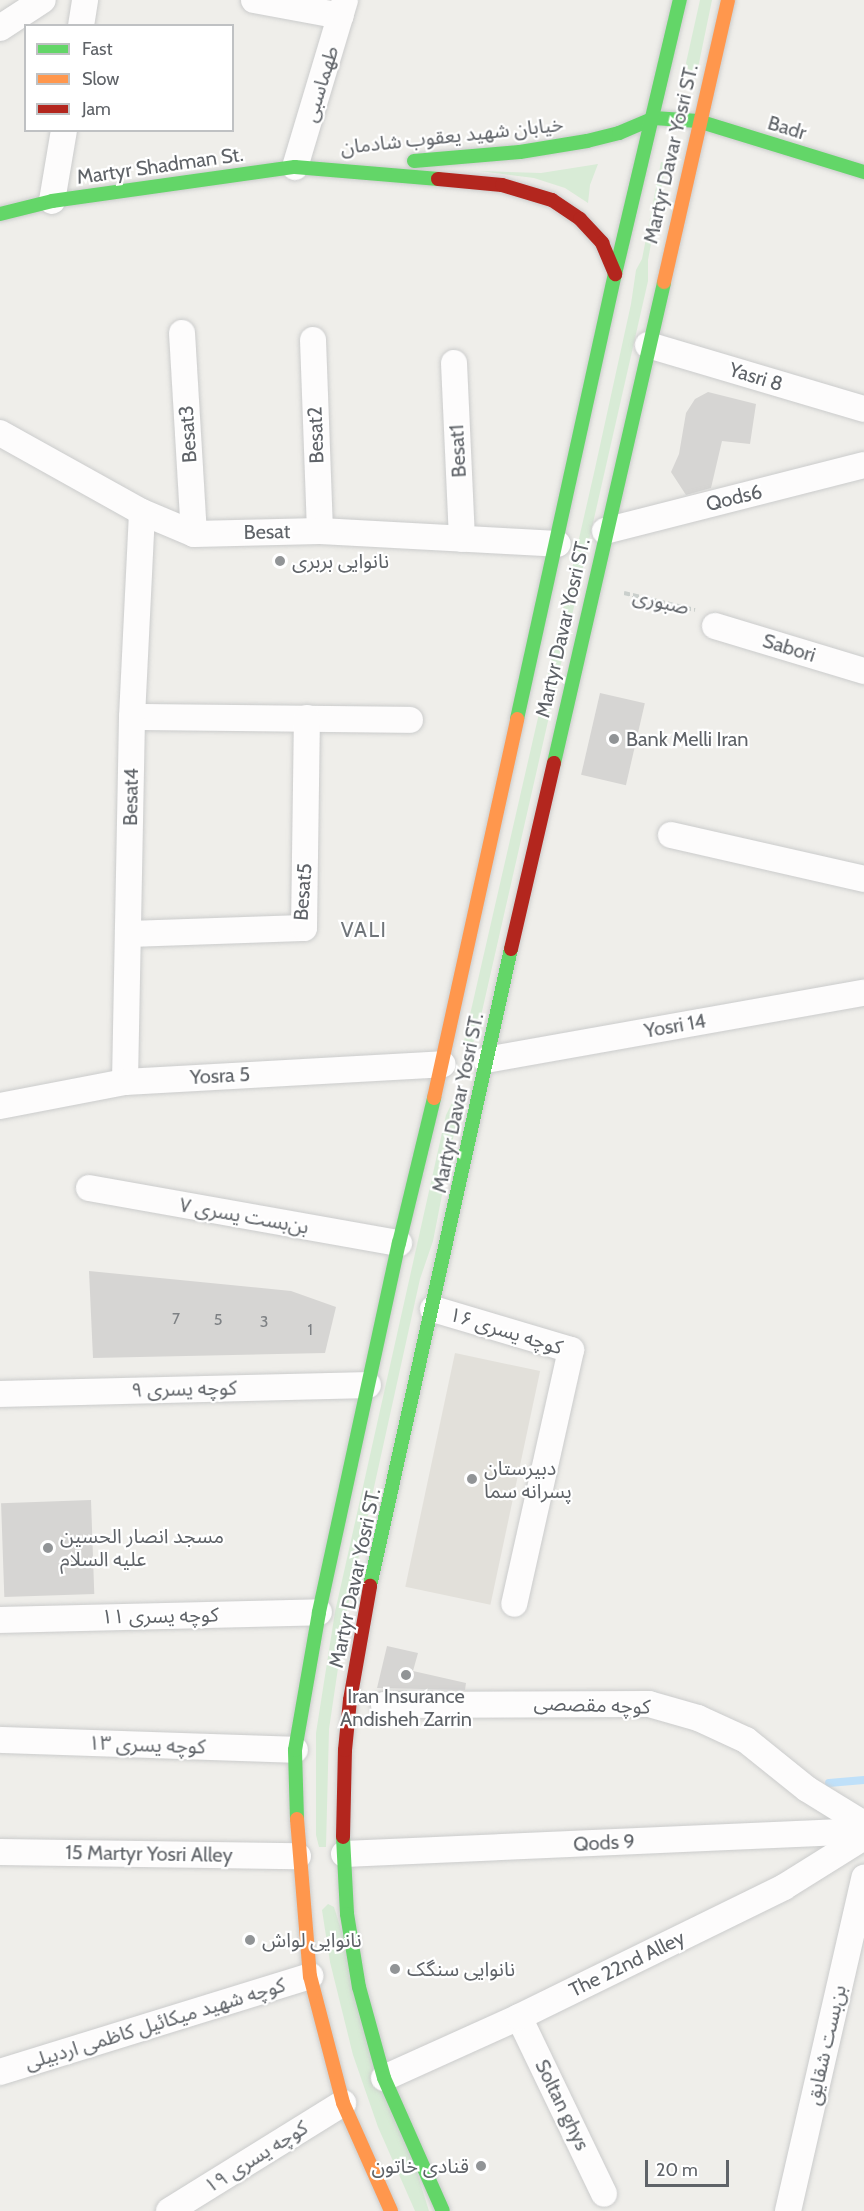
<!DOCTYPE html>
<html>
<head>
<meta charset="utf-8">
<style>
  body { margin:0 }
  #map { position:relative; width:864px; height:2211px; overflow:hidden; background:#efeeea; font-family:Cabin,"Noto Sans Arabic",sans-serif }
  div>[style] { position:absolute }
  .education>* { inset:0; background:#e2e0da; transform-origin:0 0 }
  .green>* { inset:0; background:#d8ebd6 }
  .stream>* { height:8px; margin:-4px; padding:0 4px; transform-origin:4px; border-radius:4px; background:#bfe0f9 }
  .building>* { inset:0; background:#d6d5d3; transform-origin:0 0 }
  .path>* { height:4px; margin-top:-2px; transform-origin:0; background:repeating-linear-gradient(90deg,#cacfcc 0 6px,transparent 0 9px) }
  .roads { filter:drop-shadow(0 0 2px #cbcccc) drop-shadow(0 0 2px #cbcccc) }
  .street>* { height:26px; margin:-13px; padding:0 13px; transform-origin:13px; border-radius:13px; background:#fdfcfc }
  .fast>* { height:14px; margin:-7px; padding:0 7px; transform-origin:7px; border-radius:7px; background:#63d668 }
  .slow>* { height:14px; margin:-7px; padding:0 7px; transform-origin:7px; border-radius:7px; background:#ff974d }
  .jam>* { height:14px; margin:-7px; padding:0 7px; transform-origin:7px; border-radius:7px; background:#b3261e }
  .dots>* { width:16px; height:16px; translate:-50% -50%; box-sizing:border-box; border:3px solid #fff; border-radius:50% }
  span { translate:-50% -50%; white-space:nowrap; text-align:center; line-height:1.15; -webkit-text-stroke:4.5px #fff; paint-order:stroke }
  .number-label { font-size:16px; color:#7e8184 }
  .number-label span { -webkit-text-stroke-width:0 }
  .street-label { font-size:20px; color:#5f6368 }
  .poi-label { font-size:20px; color:#5f6368 }
  .left { translate:0 -50%; text-align:left }
  .right { translate:-100% -50%; text-align:right }
  .neighbourhood-label { font-size:21px; color:#70757a; letter-spacing:1.5px }
  .legend { position:absolute; left:24px; top:24px; width:210px; height:108px; box-sizing:border-box; background:#fff; border:2px solid #bfc1c3; margin:0; padding:8px 10px; list-style:none; font-size:18px; color:#5f6368 }
  .legend li { display:flex; align-items:center; gap:12px; height:30px }
  .legend b { width:30px; border:2px solid #bfc1c3 }
  .scale { position:absolute; left:645px; top:2160px; width:84px; height:27px; box-sizing:border-box; border:3px solid #5f6368; border-top:0; padding-left:8px; font-size:18px; line-height:21px; white-space:nowrap; color:#5f6368; -webkit-text-stroke:4px #fff; paint-order:stroke }
</style>
</head>
<body>
<div id="map">
  <div class="education">
    <i style="left:455px;top:1353px;width:87px;height:239px;rotate:12deg"></i>
  </div>
  <div class="green">
    <i style="clip-path:polygon(700px 0,712px 0,698px 68px,690px 73px,686px 63px)"></i>
    <i style="clip-path:polygon(661px 162px,666px 163px,648px 260px,648px 281px,476px 1038px,468px 1050px,464px 1041px,594px 473px,631px 304px,636px 270px,642px 259px)"></i>
    <i style="clip-path:polygon(598px 164px,590px 185px,588px 203px,565px 188px,534px 178px,480px 171px,541px 173px)"></i>
    <i style="clip-path:polygon(452px 1103px,457px 1103px,458px 1113px,433px 1241px,420px 1279px,346px 1614px,329px 1729px,326px 1847px,319px 1847px,316px 1835px,316px 1733px,335px 1612px,446px 1115px)"></i>
    <i style="clip-path:polygon(328px 1904px,334px 1907px,429px 2211px,415px 2211px,378px 2127px,353px 2055px,330px 1962px,322px 1910px)"></i>
  </div>
  <div class="stream">
    <i style="left:829px;top:1783px;width:35px;rotate:-5deg"></i>
  </div>
  <div class="building">
    <i style="clip-path:polygon(708px 392px,756px 404px,750px 444px,722px 441px,711px 488px,686px 495px,671px 472px,679px 454px,686px 413px,695px 399px)"></i>
    <i style="left:600px;top:693px;width:46px;height:84px;rotate:13deg"></i>
    <i style="clip-path:polygon(89px 1271px,291px 1291px,336px 1307px,325px 1353px,93px 1358px)"></i>
    <i style="left:91px;top:1500px;width:94px;height:90px;rotate:88deg"></i>
    <i style="clip-path:polygon(387px 1646px,418px 1653px,413px 1671px,466px 1683px,465px 1690px,377px 1688px)"></i>
  </div>
  <div class="path">
    <i style="left:624px;top:593px;width:73px;rotate:13.5deg"></i>
  </div>
  <div class="roads">
    <div class="street">
      <i style="left:254px;top:0;width:88px;rotate:10.4deg"></i>
      <i style="left:81px;top:26px;width:26px;rotate:-81deg"></i>
      <i style="left:0;top:28px;width:51px;rotate:-33.1deg"></i>
      <i style="left:295px;top:167px;width:174px;rotate:-73.3deg"></i>
      <i style="left:52px;top:201px;width:72px;rotate:-80.4deg"></i>
      <i style="left:182px;top:333px;width:201px;rotate:86.6deg"></i>
      <i style="left:313px;top:340px;width:191px;rotate:87.9deg"></i>
      <i style="left:648px;top:345px;width:225px;rotate:16.5deg"></i>
      <i style="left:454px;top:363px;width:176px;rotate:87.4deg"></i>
      <i style="left:0;top:433px;width:162px;rotate:29.1deg"></i>
      <i style="left:142px;top:512px;width:56px;rotate:22.9deg"></i>
      <i style="left:194px;top:534px;width:126px;rotate:-1.4deg"></i>
      <i style="left:320px;top:531px;width:238px;rotate:3.1deg"></i>
      <i style="left:605px;top:531px;width:267px;rotate:-14.3deg"></i>
      <i style="left:715px;top:626px;width:156px;rotate:16.8deg"></i>
      <i style="left:132px;top:717px;width:278px;rotate:0.6deg"></i>
      <i style="left:671px;top:835px;width:198px;rotate:12.8deg"></i>
      <i style="left:128px;top:934px;width:176px;rotate:-2deg"></i>
      <i style="left:304px;top:928px;width:210px;rotate:-89.2deg"></i>
      <i style="left:486px;top:1060px;width:384px;rotate:-10.1deg"></i>
      <i style="left:125px;top:1082px;width:365px;rotate:-88.9deg"></i>
      <i style="left:132px;top:717px;width:205px;rotate:-87.2deg"></i>
      <i style="left:0;top:1106px;width:127px;rotate:-10.9deg"></i>
      <i style="left:125px;top:1082px;width:318px;rotate:-3.2deg"></i>
      <i style="left:89px;top:1188px;width:315px;rotate:10.1deg"></i>
      <i style="left:433px;top:1309px;width:144px;rotate:16.5deg"></i>
      <i style="left:571px;top:1350px;width:260px;rotate:102.6deg"></i>
      <i style="left:0;top:1394px;width:368px;rotate:-1.4deg"></i>
      <i style="left:0;top:1620px;width:319px;rotate:-1.4deg"></i>
      <i style="left:384px;top:1705px;width:265px;rotate:-0.2deg"></i>
      <i style="left:649px;top:1704px;width:51px;rotate:15.9deg"></i>
      <i style="left:698px;top:1718px;width:53px;rotate:24.6deg"></i>
      <i style="left:746px;top:1740px;width:78px;rotate:38.8deg"></i>
      <i style="left:807px;top:1789px;width:67px;rotate:31.6deg"></i>
      <i style="left:0;top:1740px;width:295px;rotate:1.9deg"></i>
      <i style="left:0;top:1852px;width:298px;rotate:0.8deg"></i>
      <i style="left:344px;top:1854px;width:521px;rotate:-2.53deg"></i>
      <i style="left:519px;top:2017px;width:196px;rotate:64.3deg"></i>
      <i style="left:0;top:2072px;width:325px;rotate:-17.2deg"></i>
      <i style="left:384px;top:2078px;width:148px;rotate:-24.3deg"></i>
      <i style="left:519px;top:2017px;width:295px;rotate:-26.1deg"></i>
      <i style="left:784px;top:1887px;width:94px;rotate:-32deg"></i>
      <i style="left:169px;top:2211px;width:205px;rotate:-31.8deg"></i>
      <i style="left:788px;top:2211px;width:342px;rotate:-77.1deg"></i>
    </div>
    <div class="fast">
      <i style="left:414px;top:161px;width:106px;rotate:-4.9deg"></i>
      <i style="left:520px;top:152px;width:68px;rotate:-9.3deg"></i>
      <i style="left:587px;top:141px;width:33px;rotate:-14deg"></i>
      <i style="left:619px;top:133px;width:38px;rotate:-23deg"></i>
      <i style="left:654px;top:118px;width:44px;rotate:3.9deg"></i>
      <i style="left:698px;top:121px;width:174px;rotate:17.1deg"></i>
      <i style="left:0;top:214px;width:54px;rotate:-14deg"></i>
      <i style="left:52px;top:201px;width:245px;rotate:-8deg"></i>
      <i style="left:295px;top:167px;width:144px;rotate:4.8deg"></i>
      <i style="left:517px;top:719px;width:456px;rotate:-77.6deg"></i>
      <i style="left:615px;top:274px;width:282px;rotate:-76.7deg"></i>
      <i style="left:554px;top:763px;width:493px;rotate:-77.1deg"></i>
      <i style="left:370px;top:1586px;width:652px;rotate:-77.52deg"></i>
      <i style="left:297px;top:1819px;width:69px;rotate:-91.7deg"></i>
      <i style="left:295px;top:1750px;width:140px;rotate:-80.1deg"></i>
      <i style="left:319px;top:1612px;width:378px;rotate:-77.8deg"></i>
      <i style="left:399px;top:1243px;width:149px;rotate:-76.4deg"></i>
      <i style="left:343px;top:1837px;width:77px;rotate:87deg"></i>
      <i style="left:347px;top:1914px;width:74px;rotate:80.7deg"></i>
      <i style="left:359px;top:1987px;width:94px;rotate:74.6deg"></i>
      <i style="left:384px;top:2078px;width:145px;rotate:66.1deg"></i>
    </div>
    <div class="slow">
      <i style="left:664px;top:282px;width:289px;rotate:-77.2deg"></i>
      <i style="left:434px;top:1098px;width:388px;rotate:-77.6deg"></i>
      <i style="left:297px;top:1819px;width:158px;rotate:85.3deg"></i>
      <i style="left:310px;top:1976px;width:131px;rotate:75.4deg"></i>
      <i style="left:343px;top:2103px;width:118px;rotate:66deg"></i>
    </div>
    <div class="jam">
      <i style="left:438px;top:179px;width:64px;rotate:5.4deg"></i>
      <i style="left:502px;top:185px;width:52px;rotate:16.7deg"></i>
      <i style="left:552px;top:200px;width:34px;rotate:34deg"></i>
      <i style="left:580px;top:219px;width:33px;rotate:47deg"></i>
      <i style="left:602px;top:243px;width:34px;rotate:67deg"></i>
      <i style="left:511px;top:949px;width:191px;rotate:-77deg"></i>
      <i style="left:343px;top:1837px;width:87px;rotate:-88.7deg"></i>
      <i style="left:345px;top:1750px;width:50px;rotate:-84.3deg"></i>
      <i style="left:350px;top:1700px;width:116px;rotate:-80deg"></i>
    </div>
  </div>
  <div class="dots">
    <i style="left:280px;top:561px;background:#919496"></i>
    <i style="left:614px;top:739px;background:#919496"></i>
    <i style="left:472px;top:1479px;background:#919496"></i>
    <i style="left:48px;top:1548px;background:#919496"></i>
    <i style="left:406px;top:1675px;background:#919496"></i>
    <i style="left:250px;top:1940px;background:#919496"></i>
    <i style="left:395px;top:1969px;background:#919496"></i>
    <i style="left:481px;top:2166px;background:#919496"></i>
  </div>
  <div class="number-label">
    <span style="left:176px;top:1319px">7</span>
    <span style="left:218px;top:1320px">5</span>
    <span style="left:264px;top:1322px">3</span>
    <span style="left:310px;top:1330px">1</span>
  </div>
  <div class="street-label">
    <span style="left:321px;top:84px;rotate:-73deg">طهماسبی</span>
    <span style="left:787px;top:128px;rotate:17deg">Badr</span>
    <span style="left:452px;top:136px;rotate:-6deg">خیابان شهید یعقوب شادمان</span>
    <span style="left:671px;top:154px;rotate:-77deg">Martyr Davar Yosri ST.</span>
    <span style="left:160px;top:166px;rotate:-8deg">Martyr Shadman St.</span>
    <span style="left:756px;top:377px;rotate:17deg">Yasri 8</span>
    <span style="left:188px;top:434px;rotate:-94deg">Besat3</span>
    <span style="left:316px;top:435px;rotate:-92deg">Besat2</span>
    <span style="left:458px;top:451px;rotate:-93deg">Besat1</span>
    <span style="left:734px;top:498px;rotate:-14deg">Qods6</span>
    <span style="left:267px;top:532px;rotate:-1deg">Besat</span>
    <span style="left:661px;top:602px;rotate:13deg">صبوری</span>
    <span style="left:563px;top:628px;rotate:-77deg">Martyr Davar Yosri ST.</span>
    <span style="left:789px;top:648px;rotate:17deg">Sabori</span>
    <span style="left:131px;top:797px;rotate:-89deg">Besat4</span>
    <span style="left:303px;top:892px;rotate:-86deg">Besat5</span>
    <span style="left:675px;top:1026px;rotate:-10deg">Yosri 14</span>
    <span style="left:220px;top:1076px;rotate:-3deg">Yosra 5</span>
    <span style="left:458px;top:1103px;rotate:-78deg">Martyr Davar Yosri ST.</span>
    <span style="left:244px;top:1216px;rotate:10deg">بن‌بست یسری ۷</span>
    <span style="left:506px;top:1331px;rotate:17deg">کوچه یسری ۱۶</span>
    <span style="left:184px;top:1389px;rotate:-1deg">کوچه یسری ۹</span>
    <span style="left:355px;top:1578px;rotate:-78deg">Martyr Davar Yosri ST.</span>
    <span style="left:160px;top:1616px;rotate:-1deg">کوچه یسری ۱۱</span>
    <span style="left:592px;top:1705px;rotate:2deg">کوچه مقصصی</span>
    <span style="left:147px;top:1745px;rotate:2deg">کوچه یسری ۱۳</span>
    <span style="left:604px;top:1843px;rotate:-3deg">Qods 9</span>
    <span style="left:149px;top:1854px;rotate:1deg">15 Martyr Yosri Alley</span>
    <span style="left:627px;top:1964px;rotate:-26deg">The 22nd Alley</span>
    <span style="left:155px;top:2024px;rotate:-17deg">کوچه شهید میکائیل کاظمی اردبیلی</span>
    <span style="left:826px;top:2045px;rotate:-77deg">بن‌بست شقایق</span>
    <span style="left:562px;top:2105px;rotate:64deg">Soltan ghys</span>
    <span style="left:256px;top:2157px;rotate:-32deg">کوچه یسری ۱۹</span>
  </div>
  <div class="poi-label">
    <span class="left" style="left:292px;top:561px">نانوایی بربری</span>
    <span class="left" style="left:626px;top:739px">Bank Melli Iran</span>
    <span class="left" style="left:484px;top:1480px">دبیرستان<br>پسرانه سما</span>
    <span class="left" style="left:60px;top:1548px">مسجد انصار الحسین<br>علیه السلام</span>
    <span style="left:406px;top:1708px">Iran Insurance<br>Andisheh Zarrin</span>
    <span class="left" style="left:262px;top:1940px">نانوایی لواش</span>
    <span class="left" style="left:407px;top:1969px">نانوایی سنگک</span>
    <span class="right" style="left:469px;top:2166px">قنادی خاتون</span>
  </div>
  <div class="neighbourhood-label">
    <span style="left:364px;top:930px">VALI</span>
  </div>
  <ul class="legend">
  <li><b style="height:8px;background:#63d668"></b>Fast</li>
  <li><b style="height:8px;background:#ff974d"></b>Slow</li>
  <li><b style="height:8px;background:#b3261e"></b>Jam</li>
  </ul>
  <div class="scale">20 m</div>
</div>
</body>
</html>
